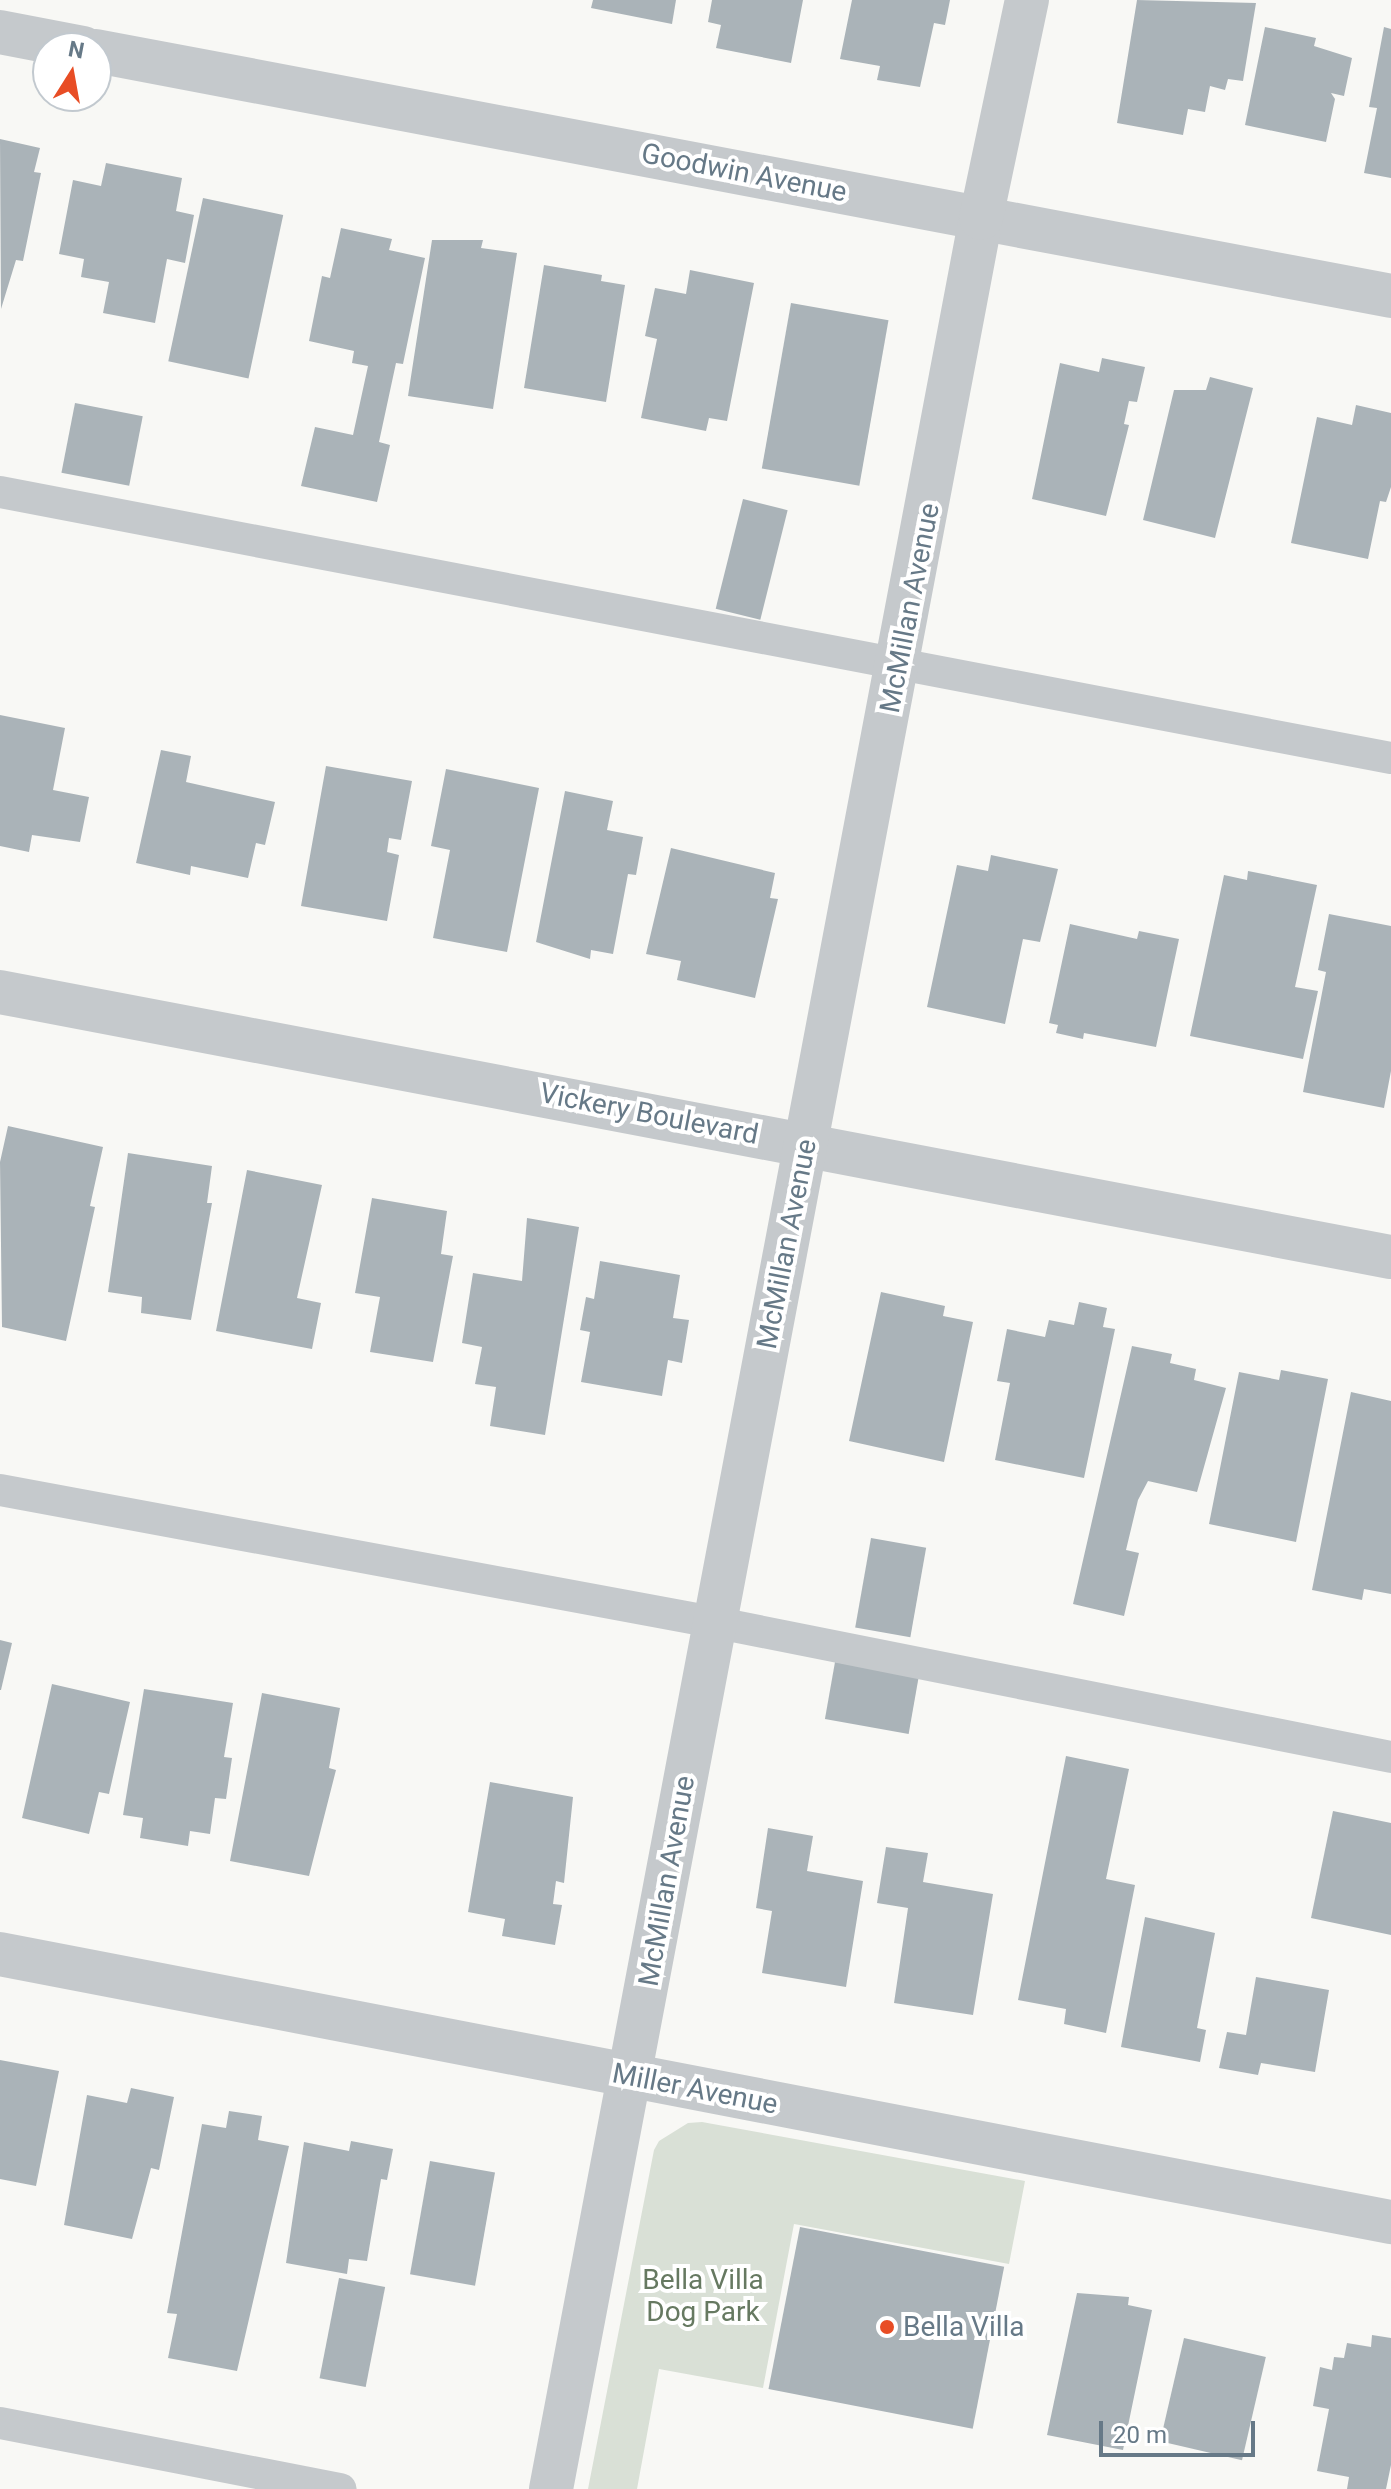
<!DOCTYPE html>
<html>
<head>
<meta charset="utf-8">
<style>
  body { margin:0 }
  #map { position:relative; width:1391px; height:2489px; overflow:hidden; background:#f8f8f5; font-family:Roboto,sans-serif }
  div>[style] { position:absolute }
  .green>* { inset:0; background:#d9e0d6 }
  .building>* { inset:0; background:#aab3b8; transform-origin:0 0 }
  .service>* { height:32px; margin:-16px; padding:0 16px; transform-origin:16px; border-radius:16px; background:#c5c9cc }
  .minor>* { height:44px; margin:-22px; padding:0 22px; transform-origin:22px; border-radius:22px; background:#c5c9cc }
  .tertiary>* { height:44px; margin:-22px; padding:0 22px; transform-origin:22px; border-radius:22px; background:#c5c9cc }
  .dots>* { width:22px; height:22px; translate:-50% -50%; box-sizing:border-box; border:4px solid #fff; border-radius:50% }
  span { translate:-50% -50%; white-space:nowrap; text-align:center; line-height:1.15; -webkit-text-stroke:8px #fff; paint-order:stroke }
  .street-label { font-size:28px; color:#667987 }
  .park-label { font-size:28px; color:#667961 }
  .poi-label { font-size:28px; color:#667987 }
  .left { translate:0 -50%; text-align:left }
  .north { position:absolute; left:32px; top:32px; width:80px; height:80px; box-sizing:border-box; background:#fff; border:2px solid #c2c9cf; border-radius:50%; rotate:11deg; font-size:22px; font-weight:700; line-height:32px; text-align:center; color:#667987 }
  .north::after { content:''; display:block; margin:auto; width:28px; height:36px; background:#e84d25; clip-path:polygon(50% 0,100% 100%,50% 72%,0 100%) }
  .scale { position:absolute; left:1099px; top:2421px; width:156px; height:36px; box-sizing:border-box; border:4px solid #667987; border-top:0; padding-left:10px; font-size:24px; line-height:28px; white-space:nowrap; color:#667987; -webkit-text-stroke:6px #fff; paint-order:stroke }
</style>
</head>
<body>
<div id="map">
  <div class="green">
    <i style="clip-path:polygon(702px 2122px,1025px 2181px,1009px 2264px,794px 2224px,763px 2388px,659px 2369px,637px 2489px,588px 2489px,654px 2150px,659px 2141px,688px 2123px)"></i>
  </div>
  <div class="building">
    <i style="clip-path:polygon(593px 0,676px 0,672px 24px,591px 8px)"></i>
    <i style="clip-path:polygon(712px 0,803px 0,791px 63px,716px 48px,721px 25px,708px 22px)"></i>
    <i style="clip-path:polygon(852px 0,950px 0,945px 25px,934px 23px,920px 87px,877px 80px,880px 66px,840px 59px)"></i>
    <i style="clip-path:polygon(1137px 0,1256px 3px,1243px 81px,1228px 79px,1225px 90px,1210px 86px,1205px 112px,1188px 109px,1183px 135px,1117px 123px)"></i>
    <i style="clip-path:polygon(1265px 27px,1316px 38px,1314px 46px,1352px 58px,1344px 96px,1331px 93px,1335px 99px,1326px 142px,1245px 125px)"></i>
    <i style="clip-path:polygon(1384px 27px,1391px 29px,1391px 178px,1364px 173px,1377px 108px,1369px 107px)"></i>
    <i style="clip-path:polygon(0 139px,40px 148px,34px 172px,41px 173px,23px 261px,16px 260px,1px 309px)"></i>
    <i style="clip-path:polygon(106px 163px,182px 178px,176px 211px,194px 215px,185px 263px,167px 259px,155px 323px,103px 313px,109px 282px,81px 277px,84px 259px,59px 254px,73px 180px,101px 186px)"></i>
    <i style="left:203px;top:198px;width:82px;height:167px;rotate:12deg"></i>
    <i style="clip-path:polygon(341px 228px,392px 239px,389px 250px,425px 258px,403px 364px,396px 363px,379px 442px,390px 445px,377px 502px,301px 486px,315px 427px,353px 435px,368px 366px,352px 363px,354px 351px,309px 341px,322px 276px,330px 278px)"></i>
    <i style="clip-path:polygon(432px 240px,483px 240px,481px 248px,517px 253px,493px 409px,408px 396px)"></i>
    <i style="clip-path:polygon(544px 265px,602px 275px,601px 281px,625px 285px,606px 402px,524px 388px)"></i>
    <i style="clip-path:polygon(690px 270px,754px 283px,727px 421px,709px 418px,706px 431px,641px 418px,657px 339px,645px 336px,655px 288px,686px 294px)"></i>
    <i style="left:791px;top:303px;width:99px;height:168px;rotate:10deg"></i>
    <i style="clip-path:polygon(1102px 358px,1145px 367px,1137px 402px,1129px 401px,1124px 424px,1129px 425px,1106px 516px,1032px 499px,1060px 363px,1099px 372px)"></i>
    <i style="clip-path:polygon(1210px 377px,1253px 388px,1215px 538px,1143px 520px,1174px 390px,1206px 390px)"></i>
    <i style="left:75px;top:403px;width:69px;height:71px;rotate:11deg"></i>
    <i style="clip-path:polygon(1356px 405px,1391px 413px,1391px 487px,1386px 502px,1380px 501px,1368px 559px,1291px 543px,1317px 417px,1352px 425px)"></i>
    <i style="left:743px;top:499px;width:46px;height:113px;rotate:14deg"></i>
    <i style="clip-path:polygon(0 715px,65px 728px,53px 790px,89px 797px,80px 842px,32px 835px,29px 852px,0 846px)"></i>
    <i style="clip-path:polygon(161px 750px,191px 756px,186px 782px,275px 802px,265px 845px,256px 843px,248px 878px,191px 866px,190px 875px,136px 863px)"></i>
    <i style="clip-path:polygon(326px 766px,412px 781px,401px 840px,389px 838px,387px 852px,399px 855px,387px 921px,301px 906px)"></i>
    <i style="clip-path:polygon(446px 769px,539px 788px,507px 952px,433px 938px,450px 850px,431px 846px)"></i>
    <i style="clip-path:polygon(565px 791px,613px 801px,607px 830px,643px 837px,636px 875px,628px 874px,613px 954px,591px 950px,590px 959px,536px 942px)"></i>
    <i style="clip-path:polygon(671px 848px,775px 873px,770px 898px,778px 899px,755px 998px,677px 980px,681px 961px,646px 954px)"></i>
    <i style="clip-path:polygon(991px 855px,1058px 869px,1040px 942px,1023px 939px,1005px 1024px,927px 1007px,957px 865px,988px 871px)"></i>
    <i style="clip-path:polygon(1248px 871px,1317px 885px,1295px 987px,1318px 991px,1303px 1059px,1190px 1036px,1224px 875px,1247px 880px)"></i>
    <i style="clip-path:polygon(1329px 914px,1391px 926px,1391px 1071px,1384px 1108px,1303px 1092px,1326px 972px,1318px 970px)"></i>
    <i style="clip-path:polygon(1070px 924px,1137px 939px,1139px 931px,1179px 939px,1156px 1047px,1084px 1033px,1083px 1039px,1056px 1033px,1058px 1025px,1049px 1023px)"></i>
    <i style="clip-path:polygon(8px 1126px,103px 1147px,90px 1206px,95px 1207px,66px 1341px,2px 1327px,0 1162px)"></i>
    <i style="clip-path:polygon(128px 1153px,212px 1166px,207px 1203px,212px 1203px,191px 1320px,141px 1313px,142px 1297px,108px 1292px)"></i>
    <i style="clip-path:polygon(247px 1170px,322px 1185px,297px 1298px,321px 1303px,312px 1349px,216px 1331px)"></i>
    <i style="clip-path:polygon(372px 1198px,447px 1211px,441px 1254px,453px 1256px,433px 1362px,370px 1352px,380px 1297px,355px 1293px)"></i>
    <i style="clip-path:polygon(527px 1218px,579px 1227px,545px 1435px,490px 1426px,496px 1387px,475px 1384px,482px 1347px,462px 1343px,473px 1273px,522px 1281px)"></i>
    <i style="clip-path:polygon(600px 1261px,680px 1275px,673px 1318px,689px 1320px,682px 1363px,668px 1360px,662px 1396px,581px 1382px,590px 1332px,580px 1330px,586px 1297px,594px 1299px)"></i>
    <i style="clip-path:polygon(881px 1292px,945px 1306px,943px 1316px,973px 1322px,944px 1462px,849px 1441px)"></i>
    <i style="clip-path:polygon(1079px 1302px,1107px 1308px,1103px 1327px,1115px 1329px,1084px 1478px,995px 1460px,1010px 1383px,997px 1381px,1007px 1329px,1045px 1337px,1049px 1320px,1074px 1325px)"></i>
    <i style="clip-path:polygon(1132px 1346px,1172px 1354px,1170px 1363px,1196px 1369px,1194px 1380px,1226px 1388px,1197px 1492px,1148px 1481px,1138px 1500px,1126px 1550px,1139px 1553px,1124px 1616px,1073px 1604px)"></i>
    <i style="clip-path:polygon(1281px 1370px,1328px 1379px,1296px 1542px,1209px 1524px,1239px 1372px,1279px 1380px)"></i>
    <i style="clip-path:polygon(1351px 1392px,1391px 1401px,1391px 1594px,1364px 1589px,1362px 1600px,1312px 1590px)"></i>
    <i style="left:871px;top:1538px;width:56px;height:91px;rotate:10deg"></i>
    <i style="clip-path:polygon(0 1640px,12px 1643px,1px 1690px,0 1690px)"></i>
    <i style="left:835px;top:1662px;width:85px;height:58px;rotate:10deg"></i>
    <i style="clip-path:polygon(52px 1684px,130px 1702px,109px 1794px,99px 1792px,89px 1834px,22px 1818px)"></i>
    <i style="clip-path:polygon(144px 1689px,233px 1703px,224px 1757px,232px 1758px,226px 1799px,215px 1798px,210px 1834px,190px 1831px,188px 1846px,140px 1838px,143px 1818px,123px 1815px)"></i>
    <i style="clip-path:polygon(262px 1693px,340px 1708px,329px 1768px,336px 1770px,309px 1876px,230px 1861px)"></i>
    <i style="clip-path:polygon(1066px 1756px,1129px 1769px,1106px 1879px,1135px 1885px,1106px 2033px,1064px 2024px,1066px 2009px,1018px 2000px)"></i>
    <i style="clip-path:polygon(490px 1782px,573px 1797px,564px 1883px,556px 1881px,553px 1904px,562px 1905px,555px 1945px,502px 1936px,505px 1919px,468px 1912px)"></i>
    <i style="clip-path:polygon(1333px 1811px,1391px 1823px,1391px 1935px,1311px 1918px)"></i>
    <i style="clip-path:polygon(768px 1828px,813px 1836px,807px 1871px,863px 1881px,846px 1987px,762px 1973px,772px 1911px,756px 1908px)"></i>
    <i style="clip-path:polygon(886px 1847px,928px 1853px,923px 1882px,993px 1894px,973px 2015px,894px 2003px,908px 1908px,877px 1903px)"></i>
    <i style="clip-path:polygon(1145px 1917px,1215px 1933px,1197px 2028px,1206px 2030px,1200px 2062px,1121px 2047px)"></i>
    <i style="clip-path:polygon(1256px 1977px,1329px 1990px,1315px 2072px,1261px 2063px,1258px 2075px,1219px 2068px,1227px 2032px,1246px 2035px)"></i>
    <i style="clip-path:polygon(0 2060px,59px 2071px,36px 2186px,0 2179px)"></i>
    <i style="clip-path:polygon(131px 2088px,174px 2097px,159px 2170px,151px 2168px,132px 2239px,64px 2225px,87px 2095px,127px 2103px)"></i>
    <i style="clip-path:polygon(229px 2111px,262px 2116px,258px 2140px,289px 2146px,237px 2371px,168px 2358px,177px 2314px,167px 2313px,202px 2124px,226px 2128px)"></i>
    <i style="clip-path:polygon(351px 2141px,393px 2149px,387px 2180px,381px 2179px,367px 2261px,349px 2259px,347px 2274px,286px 2263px,304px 2142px,349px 2151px)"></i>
    <i style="left:430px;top:2161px;width:66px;height:115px;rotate:10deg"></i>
    <i style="left:800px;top:2227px;width:208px;height:165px;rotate:11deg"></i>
    <i style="left:339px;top:2278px;width:47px;height:102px;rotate:11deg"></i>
    <i style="clip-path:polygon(1077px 2293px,1129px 2297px,1128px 2305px,1152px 2310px,1123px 2450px,1047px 2435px)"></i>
    <i style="clip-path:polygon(1372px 2335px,1391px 2338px,1391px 2465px,1386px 2489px,1347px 2489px,1349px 2477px,1317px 2471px,1329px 2409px,1313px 2406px,1320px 2367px,1332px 2370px,1334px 2357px,1344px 2358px,1347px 2343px,1371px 2347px)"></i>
    <i style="left:1184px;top:2338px;width:84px;height:106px;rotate:13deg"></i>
  </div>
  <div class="service">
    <i style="left:0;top:492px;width:1416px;rotate:10.83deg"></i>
    <i style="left:0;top:1490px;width:725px;rotate:10.49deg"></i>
    <i style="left:713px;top:1622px;width:691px;rotate:11.26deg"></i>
    <i style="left:0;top:2423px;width:347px;rotate:11deg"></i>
  </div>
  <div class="minor">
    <i style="left:0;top:32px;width:85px;rotate:10.9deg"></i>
    <i style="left:96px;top:51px;width:1318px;rotate:10.71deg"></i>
    <i style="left:0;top:992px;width:1416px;rotate:10.79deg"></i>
    <i style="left:0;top:1954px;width:1417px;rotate:10.91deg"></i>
  </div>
  <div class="tertiary">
    <i style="left:551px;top:2489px;width:2311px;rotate:-79.28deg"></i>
    <i style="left:981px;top:218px;width:223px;rotate:-78.1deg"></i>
  </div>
  <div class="dots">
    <i style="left:887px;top:2327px;background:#e84d25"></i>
  </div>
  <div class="street-label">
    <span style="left:744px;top:173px;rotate:11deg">Goodwin Avenue</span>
    <span style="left:910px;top:608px;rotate:-79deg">McMillan Avenue</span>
    <span style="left:649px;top:1114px;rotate:11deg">Vickery Boulevard</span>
    <span style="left:787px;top:1244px;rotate:-79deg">McMillan Avenue</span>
    <span style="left:667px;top:1881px;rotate:-80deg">McMillan Avenue</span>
    <span style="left:695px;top:2089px;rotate:11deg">Miller Avenue</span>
  </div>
  <div class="park-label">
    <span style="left:703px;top:2296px">Bella Villa<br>Dog Park</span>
  </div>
  <div class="poi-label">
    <span class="left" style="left:903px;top:2327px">Bella Villa</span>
  </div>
  <div class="north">N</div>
  <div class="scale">20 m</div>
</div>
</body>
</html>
